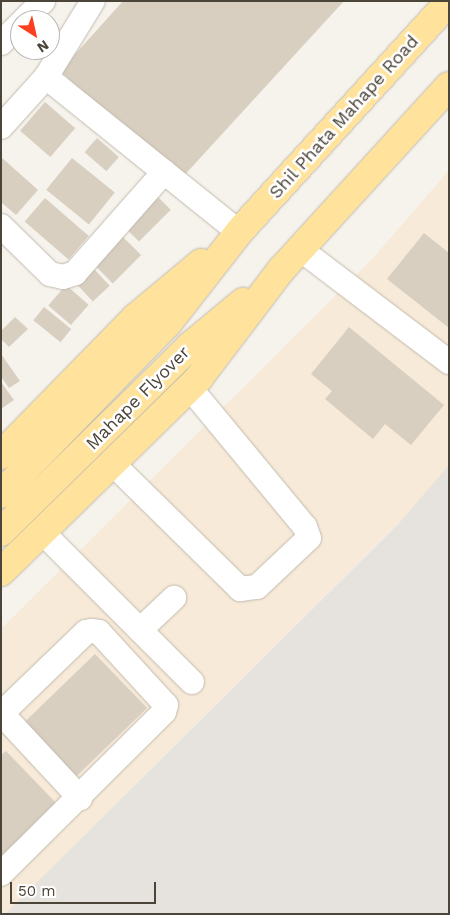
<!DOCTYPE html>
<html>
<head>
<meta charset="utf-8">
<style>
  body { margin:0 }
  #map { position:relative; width:450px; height:915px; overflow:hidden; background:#f6f3ec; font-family:"Work Sans",sans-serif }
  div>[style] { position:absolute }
  .commercial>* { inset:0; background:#f7ead8 }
  .industrial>* { inset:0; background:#e6e2dd }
  .building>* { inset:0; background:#d8cfc1; transform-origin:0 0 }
  .roads { filter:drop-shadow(0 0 1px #c2bbae) drop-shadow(0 0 1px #c2bbae) }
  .minor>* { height:24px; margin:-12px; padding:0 12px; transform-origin:12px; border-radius:12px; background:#fff }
  .major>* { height:28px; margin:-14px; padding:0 14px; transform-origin:14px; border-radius:14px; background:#ffe39c }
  span { translate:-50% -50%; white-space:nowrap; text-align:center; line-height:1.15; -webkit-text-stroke:5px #fff; paint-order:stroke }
  .street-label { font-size:18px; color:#4b4439 }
  .frame { position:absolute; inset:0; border:2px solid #4b4439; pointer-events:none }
  .north { position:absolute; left:10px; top:10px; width:50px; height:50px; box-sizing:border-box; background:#fff; border:1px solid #b7b4b0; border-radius:50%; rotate:145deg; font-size:14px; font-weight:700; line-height:20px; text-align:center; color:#4b4439 }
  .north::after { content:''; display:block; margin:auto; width:18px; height:22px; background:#fc3f1d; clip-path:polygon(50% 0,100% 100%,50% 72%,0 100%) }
  .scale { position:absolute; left:10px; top:882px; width:146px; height:22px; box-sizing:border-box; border:2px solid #4b4439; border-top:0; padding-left:6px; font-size:15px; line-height:18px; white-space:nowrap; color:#4b4439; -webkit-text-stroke:4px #fff; paint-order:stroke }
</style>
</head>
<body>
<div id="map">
  <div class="commercial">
    <i style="clip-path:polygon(449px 170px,449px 571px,399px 522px,5px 914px,1px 914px,1px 629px,374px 257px)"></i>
  </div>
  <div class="industrial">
    <i style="clip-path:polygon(449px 465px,449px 914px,5px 914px,400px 522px)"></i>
  </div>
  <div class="building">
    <i style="clip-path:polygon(123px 1px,344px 1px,180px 180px,60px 71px)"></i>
    <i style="left:45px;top:102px;width:40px;height:38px;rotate:41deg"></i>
    <i style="left:97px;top:138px;width:29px;height:19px;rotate:41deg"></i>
    <i style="clip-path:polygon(1px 157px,38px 190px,16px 215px,1px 202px)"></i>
    <i style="left:72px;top:158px;width:55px;height:41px;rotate:39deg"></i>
    <i style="left:158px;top:197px;width:18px;height:45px;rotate:45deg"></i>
    <i style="left:45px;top:198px;width:58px;height:31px;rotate:41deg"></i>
    <i style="clip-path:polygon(424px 233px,449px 253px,449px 328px,387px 279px)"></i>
    <i style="left:122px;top:236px;width:27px;height:40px;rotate:45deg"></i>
    <i style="left:94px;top:269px;width:23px;height:23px;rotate:47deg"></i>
    <i style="left:66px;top:285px;width:30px;height:27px;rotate:41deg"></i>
    <i style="left:44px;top:307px;width:35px;height:17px;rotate:39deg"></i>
    <i style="clip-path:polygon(15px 317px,28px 329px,9px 347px,1px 339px,1px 331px)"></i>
    <i style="clip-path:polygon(349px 327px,444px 405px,411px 445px,385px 424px,373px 439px,325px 399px,332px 391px,311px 374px)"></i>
    <i style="clip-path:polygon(1px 354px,20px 381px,9px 388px,1px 377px)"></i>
    <i style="clip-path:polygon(1px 382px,14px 400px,1px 409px)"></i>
    <i style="left:95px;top:654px;width:75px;height:100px;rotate:46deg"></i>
    <i style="clip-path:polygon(6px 751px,57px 804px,1px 858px,1px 755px)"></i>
  </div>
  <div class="roads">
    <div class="minor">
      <i style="left:24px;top:20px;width:27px;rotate:-45deg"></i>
      <i style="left:1px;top:43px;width:27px;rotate:-45deg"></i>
      <i style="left:46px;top:77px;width:248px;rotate:38.8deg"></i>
      <i style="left:1px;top:127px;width:67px;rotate:-48deg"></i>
      <i style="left:46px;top:77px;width:89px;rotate:-58.3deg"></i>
      <i style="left:1px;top:226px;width:69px;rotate:44.4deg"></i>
      <i style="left:50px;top:274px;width:13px;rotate:13deg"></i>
      <i style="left:63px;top:277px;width:13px;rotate:-18deg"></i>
      <i style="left:75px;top:273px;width:135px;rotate:-48.6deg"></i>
      <i style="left:300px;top:249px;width:187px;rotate:37.2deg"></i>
      <i style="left:112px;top:463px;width:180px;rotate:44.5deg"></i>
      <i style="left:240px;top:589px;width:17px;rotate:-7deg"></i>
      <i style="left:257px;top:587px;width:71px;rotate:-43.3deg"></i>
      <i style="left:309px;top:538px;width:12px;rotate:-110deg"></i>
      <i style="left:305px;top:527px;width:182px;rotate:-129.6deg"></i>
      <i style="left:42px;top:532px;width:212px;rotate:45deg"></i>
      <i style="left:140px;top:630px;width:47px;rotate:-43.3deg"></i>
      <i style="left:1px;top:714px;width:118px;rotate:-44deg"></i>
      <i style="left:86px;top:632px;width:5px;rotate:-11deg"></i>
      <i style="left:91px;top:631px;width:8px;rotate:7deg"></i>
      <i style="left:99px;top:632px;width:99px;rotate:47.5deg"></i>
      <i style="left:166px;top:705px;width:7px;rotate:106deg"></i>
      <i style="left:164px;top:712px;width:230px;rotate:135.2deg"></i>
      <i style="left:2px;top:714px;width:115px;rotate:47.1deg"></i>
    </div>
    <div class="major">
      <i style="left:1px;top:455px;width:192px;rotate:-45.6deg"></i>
      <i style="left:135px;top:318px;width:86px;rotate:-39.8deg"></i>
      <i style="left:1px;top:494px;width:239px;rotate:-45.7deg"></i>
      <i style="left:168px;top:323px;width:115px;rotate:-52deg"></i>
      <i style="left:239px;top:232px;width:311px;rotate:-47.6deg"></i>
      <i style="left:1px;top:532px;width:265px;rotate:-44.5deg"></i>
      <i style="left:190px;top:346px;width:69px;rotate:-39.7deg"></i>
      <i style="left:1px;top:572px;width:277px;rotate:-44.4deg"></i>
      <i style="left:199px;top:378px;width:136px;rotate:-52.8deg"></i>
      <i style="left:281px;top:270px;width:249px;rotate:-47.6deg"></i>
    </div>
  </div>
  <div class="street-label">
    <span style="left:344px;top:117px;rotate:-48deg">Shil Phata Mahape Road</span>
    <span style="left:138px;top:398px;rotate:-45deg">Mahape Flyover</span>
  </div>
  <div class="frame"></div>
  <div class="north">N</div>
  <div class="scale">50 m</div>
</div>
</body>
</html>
